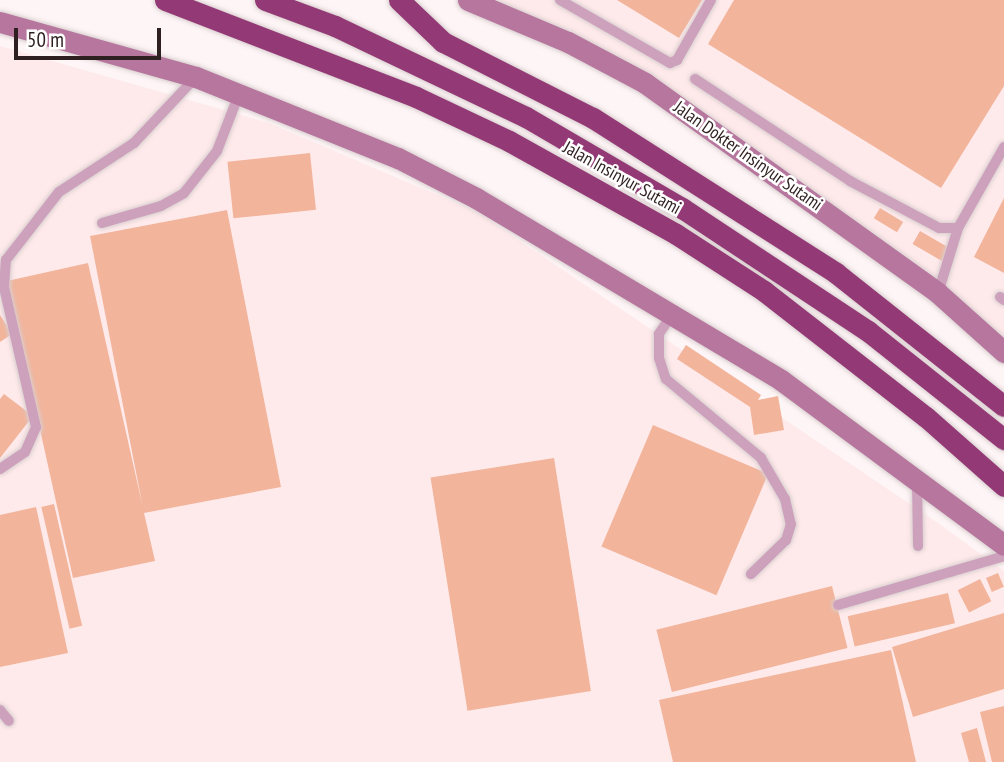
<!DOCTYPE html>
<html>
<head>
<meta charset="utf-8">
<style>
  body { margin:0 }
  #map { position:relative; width:1004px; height:762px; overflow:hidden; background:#fef5f6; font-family:"PT Sans Narrow",sans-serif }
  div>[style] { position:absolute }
  .built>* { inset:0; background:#ffeaeb }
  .building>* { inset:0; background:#f2b49b; transform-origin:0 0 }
  .roads { filter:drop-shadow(0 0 2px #d9cecf) drop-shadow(0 0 2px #d9cecf) }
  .lane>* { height:10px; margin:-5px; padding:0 5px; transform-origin:5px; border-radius:5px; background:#cda1bc }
  .secondary>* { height:21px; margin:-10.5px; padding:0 10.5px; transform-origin:10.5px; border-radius:10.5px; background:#b6769e }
  .highway>* { height:21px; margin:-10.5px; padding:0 10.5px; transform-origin:10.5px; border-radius:10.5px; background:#933a76 }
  span { translate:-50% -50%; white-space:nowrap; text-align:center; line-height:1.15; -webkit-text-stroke:5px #fff; paint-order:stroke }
  .street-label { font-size:18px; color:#2e1f20 }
  .scale { position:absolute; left:14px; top:28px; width:147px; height:32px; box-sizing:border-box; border:4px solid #2e1f20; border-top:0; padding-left:9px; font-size:21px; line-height:24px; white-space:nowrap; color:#2e1f20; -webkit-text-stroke:5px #fff; paint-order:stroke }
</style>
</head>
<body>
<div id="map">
  <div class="built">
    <i style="clip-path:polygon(490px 0,1004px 0,1004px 336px,674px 95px,571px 31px)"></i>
    <i style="clip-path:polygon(0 46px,269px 123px,477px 212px,938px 523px,1004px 571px,1004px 762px,0 762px)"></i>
  </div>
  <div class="building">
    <i style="clip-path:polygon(617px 0,702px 0,679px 38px)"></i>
    <i style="clip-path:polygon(734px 0,1004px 0,1004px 86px,941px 188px,708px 44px)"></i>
    <i style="left:310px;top:153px;width:57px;height:83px;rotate:84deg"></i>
    <i style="clip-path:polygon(1004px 198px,1004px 273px,974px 257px)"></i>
    <i style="left:880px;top:208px;width:27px;height:12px;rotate:31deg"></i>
    <i style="clip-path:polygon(227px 210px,281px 487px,144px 513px,155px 561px,73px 578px,7px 281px,88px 263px,143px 508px,90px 236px)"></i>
    <i style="left:920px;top:231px;width:34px;height:15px;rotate:30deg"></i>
    <i style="clip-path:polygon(0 315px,12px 334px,0 342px)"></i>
    <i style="clip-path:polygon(686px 345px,761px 395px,758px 400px,778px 396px,784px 430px,754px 435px,750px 407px,677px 359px)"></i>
    <i style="clip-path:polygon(4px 394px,33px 416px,0 458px,0 399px)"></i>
    <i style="left:653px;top:425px;width:125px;height:132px;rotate:23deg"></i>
    <i style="left:554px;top:458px;width:236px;height:125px;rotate:81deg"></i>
    <i style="left:54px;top:504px;width:125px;height:13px;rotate:77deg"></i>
    <i style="clip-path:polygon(36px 507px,68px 653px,0 667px,0 515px)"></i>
    <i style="left:998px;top:573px;width:15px;height:13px;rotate:67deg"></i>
    <i style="left:980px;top:579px;width:25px;height:25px;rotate:63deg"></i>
    <i style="left:832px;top:586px;width:64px;height:181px;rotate:76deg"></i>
    <i style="left:948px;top:593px;width:31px;height:103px;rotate:77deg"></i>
    <i style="clip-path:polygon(1004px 613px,1004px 689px,913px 717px,892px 647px)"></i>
    <i style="clip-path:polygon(891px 650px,916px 762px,673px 762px,659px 700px)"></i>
    <i style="clip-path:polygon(1004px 706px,1004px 762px,992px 762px,980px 712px)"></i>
    <i style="clip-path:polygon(977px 728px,986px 762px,969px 762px,961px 733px)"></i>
  </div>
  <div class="roads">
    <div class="lane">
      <i style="left:560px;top:0;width:127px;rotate:29.8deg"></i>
      <i style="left:670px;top:63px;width:8px;rotate:-23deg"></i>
      <i style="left:677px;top:60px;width:69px;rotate:-60.5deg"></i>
      <i style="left:695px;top:79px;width:186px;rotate:33.3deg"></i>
      <i style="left:850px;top:181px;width:101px;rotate:27.8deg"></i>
      <i style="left:939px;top:228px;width:19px"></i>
      <i style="left:958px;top:228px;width:93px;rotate:-60.4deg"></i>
      <i style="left:102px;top:223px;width:61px;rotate:-16.1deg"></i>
      <i style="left:161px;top:206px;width:26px;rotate:-29deg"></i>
      <i style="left:184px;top:193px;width:53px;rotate:-51.8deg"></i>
      <i style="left:217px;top:151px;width:61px;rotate:-68.9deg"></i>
      <i style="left:938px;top:293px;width:68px;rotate:-72.9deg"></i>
      <i style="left:1000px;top:297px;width:5px;rotate:37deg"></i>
      <i style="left:671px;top:316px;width:22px;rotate:124deg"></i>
      <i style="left:659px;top:334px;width:24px;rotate:90deg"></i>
      <i style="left:659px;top:358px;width:22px;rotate:72deg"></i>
      <i style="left:666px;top:379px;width:124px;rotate:39.7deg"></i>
      <i style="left:761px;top:458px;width:48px;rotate:59.7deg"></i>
      <i style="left:785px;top:499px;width:26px;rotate:77deg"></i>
      <i style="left:791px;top:524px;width:17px;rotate:107deg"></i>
      <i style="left:786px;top:540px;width:49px;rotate:135.8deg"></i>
      <i style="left:0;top:469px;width:30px;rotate:-34deg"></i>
      <i style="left:25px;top:452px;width:27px;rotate:-66deg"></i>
      <i style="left:36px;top:427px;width:144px;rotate:-102.9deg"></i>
      <i style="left:4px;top:287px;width:27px;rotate:-86deg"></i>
      <i style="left:6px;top:260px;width:86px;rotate:-52.1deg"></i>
      <i style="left:59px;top:192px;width:90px;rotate:-33.2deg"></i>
      <i style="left:134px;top:143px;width:91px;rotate:-46.8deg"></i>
      <i style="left:917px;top:481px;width:65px;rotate:89.1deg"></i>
      <i style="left:838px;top:605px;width:173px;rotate:-16.4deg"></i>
      <i style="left:0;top:710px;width:14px;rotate:51deg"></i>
    </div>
    <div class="secondary">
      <i style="left:468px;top:0;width:108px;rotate:22.8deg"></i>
      <i style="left:568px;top:42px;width:87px;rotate:28deg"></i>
      <i style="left:645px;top:83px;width:360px;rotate:35.6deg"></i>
      <i style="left:938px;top:293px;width:89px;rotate:41.8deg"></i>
      <i style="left:0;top:22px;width:204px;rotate:15.7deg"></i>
      <i style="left:196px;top:77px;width:218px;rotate:21.9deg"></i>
      <i style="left:398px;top:158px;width:88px;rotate:27.1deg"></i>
      <i style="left:476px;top:198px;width:355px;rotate:30.8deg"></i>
      <i style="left:781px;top:380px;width:277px;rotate:36.5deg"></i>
    </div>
    <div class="highway">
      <i style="left:165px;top:0;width:269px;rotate:21.1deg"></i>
      <i style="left:416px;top:97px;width:103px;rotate:25.3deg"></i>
      <i style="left:509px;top:141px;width:191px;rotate:29.1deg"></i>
      <i style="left:676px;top:234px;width:105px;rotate:32.9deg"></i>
      <i style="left:764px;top:291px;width:205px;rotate:37.9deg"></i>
      <i style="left:926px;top:417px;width:104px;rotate:41.5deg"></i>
      <i style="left:265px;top:0;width:75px;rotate:20.4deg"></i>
      <i style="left:335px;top:26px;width:212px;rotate:25.5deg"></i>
      <i style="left:526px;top:117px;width:181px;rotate:30.3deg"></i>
      <i style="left:682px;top:208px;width:223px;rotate:33.5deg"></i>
      <i style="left:868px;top:331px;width:174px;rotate:38.5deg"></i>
      <i style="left:399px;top:0;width:61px;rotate:43.7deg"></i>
      <i style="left:443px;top:42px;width:168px;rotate:26.9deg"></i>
      <i style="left:593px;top:118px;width:288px;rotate:32.5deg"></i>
      <i style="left:836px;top:273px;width:214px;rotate:38.4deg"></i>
    </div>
  </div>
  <div class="street-label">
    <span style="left:748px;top:156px;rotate:35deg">Jalan Dokter Insinyur Sutami</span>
    <span style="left:622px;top:178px;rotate:29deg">Jalan Insinyur Sutami</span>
  </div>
  <div class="scale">50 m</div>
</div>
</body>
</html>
